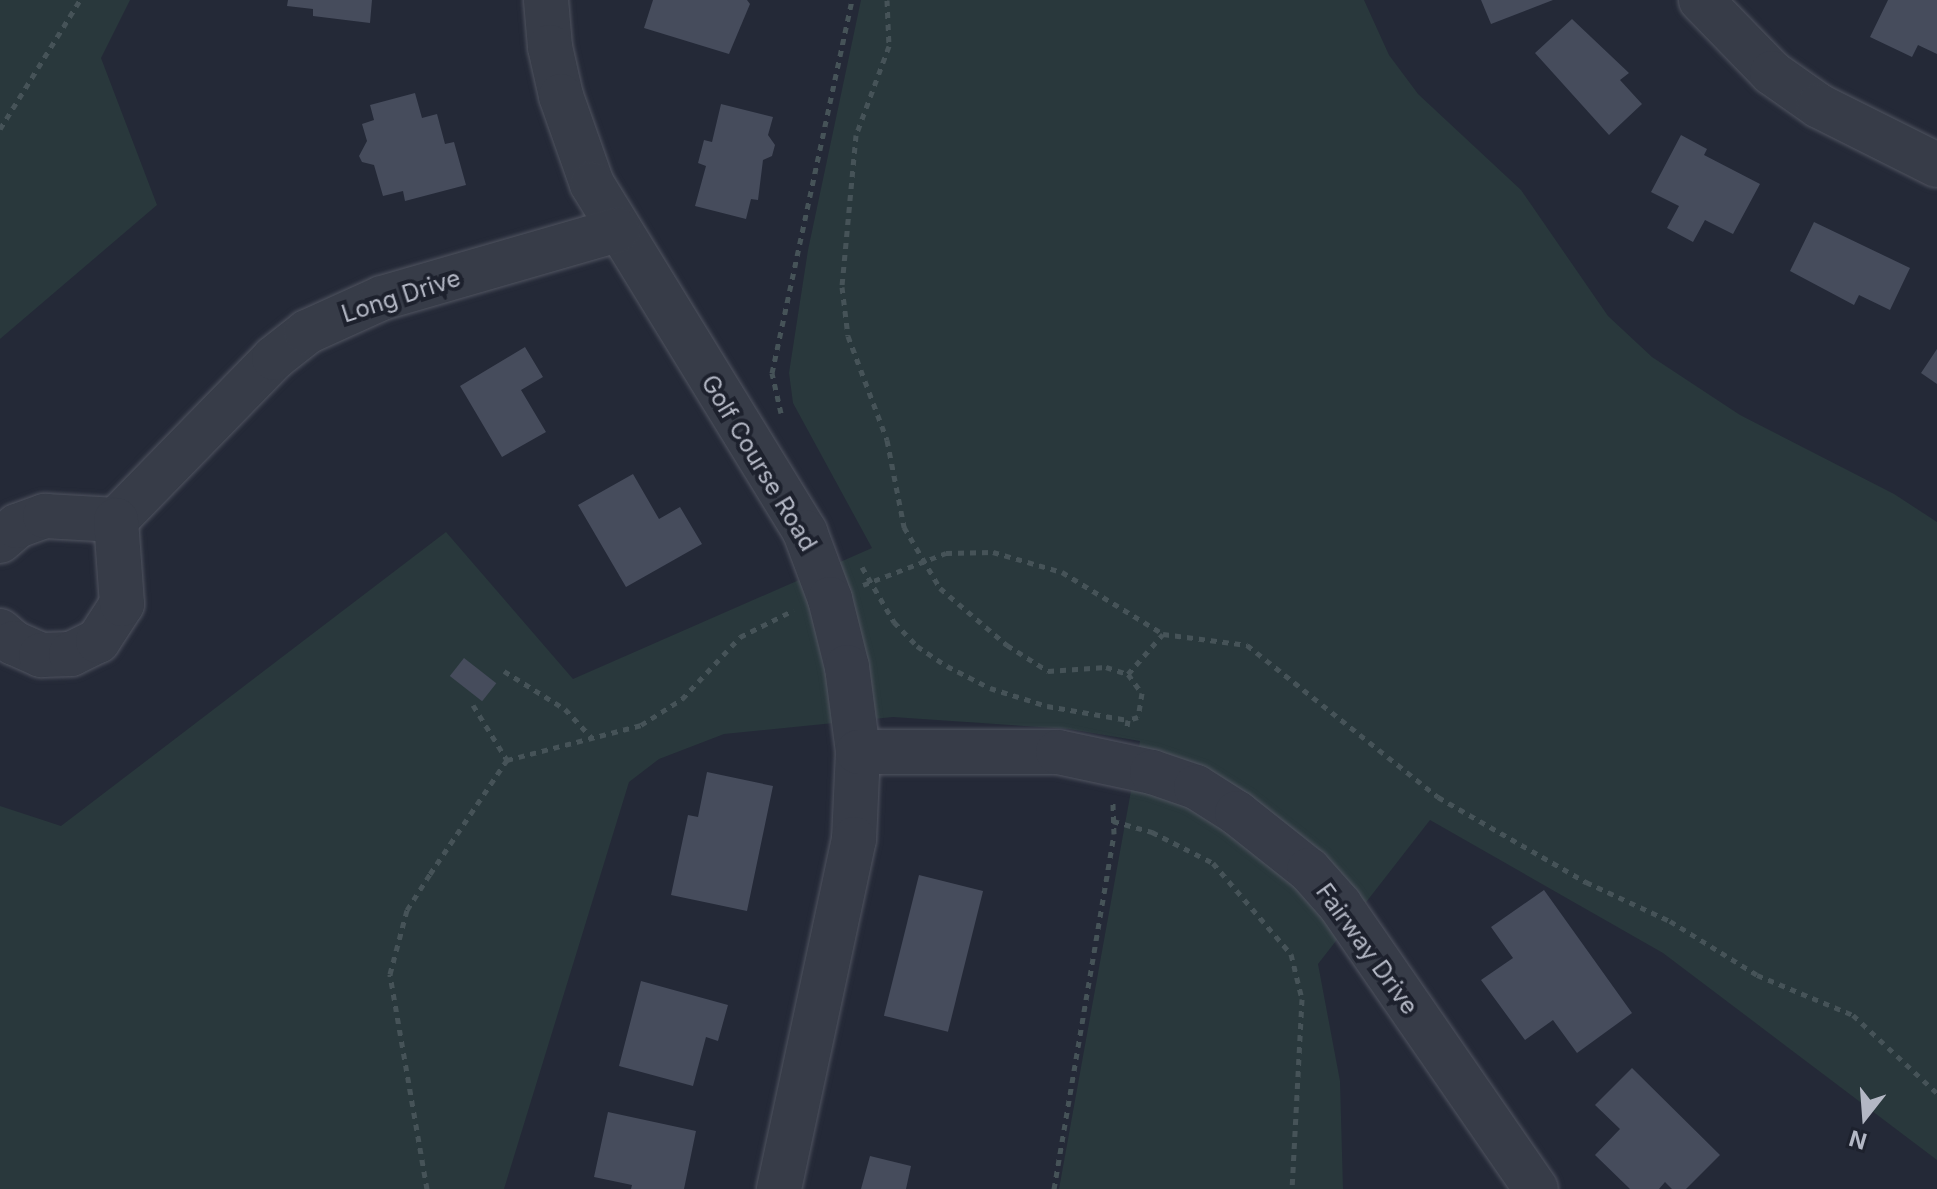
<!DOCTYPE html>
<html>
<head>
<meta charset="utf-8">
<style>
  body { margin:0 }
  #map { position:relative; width:1937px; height:1189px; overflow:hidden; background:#242937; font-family:Inter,sans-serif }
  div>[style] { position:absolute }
  .green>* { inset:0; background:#29383c }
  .building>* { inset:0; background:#464c5c; transform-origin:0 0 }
  .path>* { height:5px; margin-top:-2.5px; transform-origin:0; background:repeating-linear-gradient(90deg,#465358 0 6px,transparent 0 12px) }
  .roads { filter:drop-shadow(0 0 2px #505460) drop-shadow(0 0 2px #505460) }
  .minor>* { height:44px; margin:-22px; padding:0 22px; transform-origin:22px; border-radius:22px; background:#373c48 }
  span { translate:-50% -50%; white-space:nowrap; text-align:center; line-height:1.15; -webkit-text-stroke:8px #1d212d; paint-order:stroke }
  .street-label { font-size:24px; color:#b3b7c4 }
  .north { position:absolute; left:1825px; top:1077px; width:80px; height:80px; -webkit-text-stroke:6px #1d212d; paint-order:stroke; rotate:197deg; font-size:22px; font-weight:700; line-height:32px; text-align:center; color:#b3b7c4 }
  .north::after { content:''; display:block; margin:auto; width:28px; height:36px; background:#b3b7c4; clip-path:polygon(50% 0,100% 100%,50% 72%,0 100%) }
</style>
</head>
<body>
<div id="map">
  <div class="green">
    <i style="clip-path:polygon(0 0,130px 0,101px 58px,157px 205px,0 339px)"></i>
    <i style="clip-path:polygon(861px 0,1364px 0,1389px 55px,1418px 94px,1521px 190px,1608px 316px,1652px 357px,1740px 415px,1894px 494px,1937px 522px,1937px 1160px,1663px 953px,1430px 820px,1318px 964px,1340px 1081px,1343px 1189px,1059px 1189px,1140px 741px,1069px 729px,893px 717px,724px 734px,659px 759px,629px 782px,504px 1189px,0 1189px,0 806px,61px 826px,446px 532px,573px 679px,872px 548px,793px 403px,789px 373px,808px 250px)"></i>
  </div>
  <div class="building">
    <i style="clip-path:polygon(288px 0,372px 0,370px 23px,313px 16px,313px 9px,287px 6px)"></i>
    <i style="clip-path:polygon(653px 0,747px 0,750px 4px,729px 54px,644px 28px)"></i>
    <i style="clip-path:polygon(1481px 0,1553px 0,1491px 24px)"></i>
    <i style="clip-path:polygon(1888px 0,1937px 0,1937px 54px,1918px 45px,1912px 57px,1870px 37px)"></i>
    <i style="clip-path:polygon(1572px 19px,1629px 73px,1620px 80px,1642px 104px,1609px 135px,1535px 53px)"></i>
    <i style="clip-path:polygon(415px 93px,422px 118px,437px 114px,445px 144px,454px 142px,466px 185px,405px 201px,403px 191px,383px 196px,374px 165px,362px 162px,359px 156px,367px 141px,362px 124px,374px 120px,370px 105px)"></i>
    <i style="clip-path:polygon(721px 104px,773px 117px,768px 135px,775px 145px,772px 156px,763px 160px,758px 200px,751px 199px,746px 219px,695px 206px,706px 166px,698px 163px,704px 140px,712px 142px)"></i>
    <i style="clip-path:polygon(1681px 135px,1707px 149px,1704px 155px,1760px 184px,1733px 234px,1705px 220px,1693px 242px,1667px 228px,1679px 206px,1651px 192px)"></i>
    <i style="clip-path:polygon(1814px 222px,1910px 268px,1890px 310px,1859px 295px,1854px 305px,1790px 271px)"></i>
    <i style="clip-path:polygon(525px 347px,543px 377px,521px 390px,546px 432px,502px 457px,460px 386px)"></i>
    <i style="clip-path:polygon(1937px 349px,1937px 384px,1921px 373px)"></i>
    <i style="clip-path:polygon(633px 474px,659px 519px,680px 507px,702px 544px,626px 587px,578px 505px)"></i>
    <i style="left:464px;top:658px;width:41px;height:23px;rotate:38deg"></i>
    <i style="clip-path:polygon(707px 772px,773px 786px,747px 911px,671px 895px,688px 815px,698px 817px)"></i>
    <i style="left:919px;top:875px;width:66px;height:145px;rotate:14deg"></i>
    <i style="clip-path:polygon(1544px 890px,1632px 1013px,1577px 1053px,1553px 1020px,1525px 1040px,1481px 980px,1513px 958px,1491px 927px)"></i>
    <i style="clip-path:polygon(641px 981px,728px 1005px,718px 1041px,706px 1037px,693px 1086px,619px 1066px)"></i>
    <i style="clip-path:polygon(1632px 1068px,1720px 1155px,1686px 1189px,1672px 1189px,1665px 1182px,1659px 1189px,1630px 1189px,1595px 1155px,1620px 1129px,1595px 1105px)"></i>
    <i style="clip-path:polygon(608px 1112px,696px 1131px,684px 1189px,631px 1189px,632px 1185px,594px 1177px)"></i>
    <i style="clip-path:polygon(870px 1156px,911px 1166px,906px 1189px,861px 1189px)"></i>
  </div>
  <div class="path">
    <i style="left:887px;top:0;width:46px;rotate:87.5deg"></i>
    <i style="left:889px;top:46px;width:95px;rotate:110.3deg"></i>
    <i style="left:856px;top:135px;width:153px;rotate:95.3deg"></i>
    <i style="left:842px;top:287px;width:49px;rotate:83deg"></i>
    <i style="left:848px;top:336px;width:111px;rotate:69.4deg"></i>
    <i style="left:887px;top:440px;width:89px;rotate:78.9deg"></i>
    <i style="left:904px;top:527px;width:71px;rotate:59.5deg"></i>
    <i style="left:940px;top:588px;width:88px;rotate:40.4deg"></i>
    <i style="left:1007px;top:645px;width:49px;rotate:32.4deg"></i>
    <i style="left:1048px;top:671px;width:58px;rotate:-3.9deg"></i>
    <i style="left:1106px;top:667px;width:23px;rotate:18deg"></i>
    <i style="left:1128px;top:674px;width:24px;rotate:54deg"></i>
    <i style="left:1142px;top:693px;width:24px;rotate:99deg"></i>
    <i style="left:1138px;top:717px;width:10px;rotate:163deg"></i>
    <i style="left:0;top:129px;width:152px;rotate:-58.2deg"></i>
    <i style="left:781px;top:413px;width:41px;rotate:-102.7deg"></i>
    <i style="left:772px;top:373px;width:381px;rotate:-77.9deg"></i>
    <i style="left:862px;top:567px;width:64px;rotate:59.8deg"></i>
    <i style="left:894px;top:622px;width:33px;rotate:46deg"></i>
    <i style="left:917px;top:646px;width:36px;rotate:34deg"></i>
    <i style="left:947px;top:666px;width:48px;rotate:27.1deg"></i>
    <i style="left:990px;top:688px;width:60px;rotate:17.5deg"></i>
    <i style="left:1047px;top:706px;width:82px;rotate:9.8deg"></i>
    <i style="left:1128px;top:720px;width:7px;rotate:98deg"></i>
    <i style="left:863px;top:585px;width:89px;rotate:-21.1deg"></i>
    <i style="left:946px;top:553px;width:47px;rotate:-1.2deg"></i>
    <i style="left:993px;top:552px;width:72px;rotate:16.2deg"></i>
    <i style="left:1062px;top:572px;width:119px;rotate:31.5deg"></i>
    <i style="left:1163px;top:634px;width:85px;rotate:7.5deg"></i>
    <i style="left:1247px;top:645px;width:244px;rotate:38.5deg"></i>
    <i style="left:1438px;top:797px;width:171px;rotate:29.9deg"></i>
    <i style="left:1586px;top:882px;width:93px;rotate:24.9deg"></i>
    <i style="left:1670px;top:921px;width:102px;rotate:31.8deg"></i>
    <i style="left:1757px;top:975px;width:104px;rotate:22.6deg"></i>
    <i style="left:1853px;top:1015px;width:115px;rotate:42.9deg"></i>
    <i style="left:504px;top:671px;width:72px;rotate:31.9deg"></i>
    <i style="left:565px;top:709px;width:38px;rotate:47deg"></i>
    <i style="left:1128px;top:674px;width:53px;rotate:-48.8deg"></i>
    <i style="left:473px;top:705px;width:65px;rotate:58.3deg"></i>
    <i style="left:1113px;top:821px;width:41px;rotate:15.8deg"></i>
    <i style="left:1152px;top:832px;width:68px;rotate:26.9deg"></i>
    <i style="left:1213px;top:863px;width:120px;rotate:49.4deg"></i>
    <i style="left:1291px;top:954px;width:46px;rotate:76.3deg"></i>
    <i style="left:1302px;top:999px;width:190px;rotate:93deg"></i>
    <i style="left:427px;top:1189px;width:218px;rotate:-99.8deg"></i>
    <i style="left:390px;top:974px;width:66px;rotate:-75.1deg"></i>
    <i style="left:407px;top:910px;width:43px;rotate:-57.4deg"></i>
    <i style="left:430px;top:874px;width:138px;rotate:-56deg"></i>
    <i style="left:507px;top:760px;width:138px;rotate:-14.6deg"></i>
    <i style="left:641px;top:725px;width:49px;rotate:-32.4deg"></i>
    <i style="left:682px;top:699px;width:85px;rotate:-46.9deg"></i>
    <i style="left:740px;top:637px;width:60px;rotate:-26.6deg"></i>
    <i style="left:1054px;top:1189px;width:360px;rotate:-80.4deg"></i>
    <i style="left:1114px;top:834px;width:34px;rotate:-92deg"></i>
  </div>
  <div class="roads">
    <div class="minor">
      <i style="left:546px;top:0;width:47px;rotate:85.1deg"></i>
      <i style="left:550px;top:47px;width:50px;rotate:77.3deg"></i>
      <i style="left:561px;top:96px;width:93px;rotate:70.6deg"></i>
      <i style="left:592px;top:184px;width:408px;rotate:58.5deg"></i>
      <i style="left:805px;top:532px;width:72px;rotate:69.5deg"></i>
      <i style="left:830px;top:599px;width:70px;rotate:76deg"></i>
      <i style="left:847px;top:667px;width:86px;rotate:82.6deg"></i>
      <i style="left:858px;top:752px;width:87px;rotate:92.6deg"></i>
      <i style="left:854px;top:839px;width:358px;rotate:102.1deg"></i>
      <i style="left:1701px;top:0;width:102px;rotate:45.8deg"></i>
      <i style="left:1772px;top:73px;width:57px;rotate:35.1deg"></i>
      <i style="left:1819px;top:106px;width:132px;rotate:26.6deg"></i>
      <i style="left:116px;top:520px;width:226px;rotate:-45.7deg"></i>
      <i style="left:274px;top:358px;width:42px;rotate:-38.2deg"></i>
      <i style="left:307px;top:332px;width:82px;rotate:-24.4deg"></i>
      <i style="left:382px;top:298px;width:245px;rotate:-16.1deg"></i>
      <i style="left:0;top:541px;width:23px;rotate:-41deg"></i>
      <i style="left:17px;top:526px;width:30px;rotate:-20deg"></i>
      <i style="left:45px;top:516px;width:71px;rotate:3.2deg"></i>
      <i style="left:0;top:631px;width:18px;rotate:41deg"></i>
      <i style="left:14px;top:643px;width:30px;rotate:24deg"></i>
      <i style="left:41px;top:655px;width:30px;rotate:-2deg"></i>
      <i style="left:71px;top:654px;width:30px;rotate:-26deg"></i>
      <i style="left:98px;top:641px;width:44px;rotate:-57deg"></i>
      <i style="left:122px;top:604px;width:84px;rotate:-94.1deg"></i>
      <i style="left:858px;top:752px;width:200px"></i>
      <i style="left:1058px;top:752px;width:96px;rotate:12deg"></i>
      <i style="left:1152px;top:772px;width:46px;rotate:18.8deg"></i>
      <i style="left:1196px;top:787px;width:49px;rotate:32.4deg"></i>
      <i style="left:1237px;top:813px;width:92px;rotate:38.4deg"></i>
      <i style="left:1309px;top:870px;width:47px;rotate:48.5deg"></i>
      <i style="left:1340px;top:905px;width:345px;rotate:55.4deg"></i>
    </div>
  </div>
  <div class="street-label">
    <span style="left:401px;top:296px;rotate:-18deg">Long Drive</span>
    <span style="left:759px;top:463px;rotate:59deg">Golf Course Road</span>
    <span style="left:1367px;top:949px;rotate:54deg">Fairway Drive</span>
  </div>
  <div class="north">N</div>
</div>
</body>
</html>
